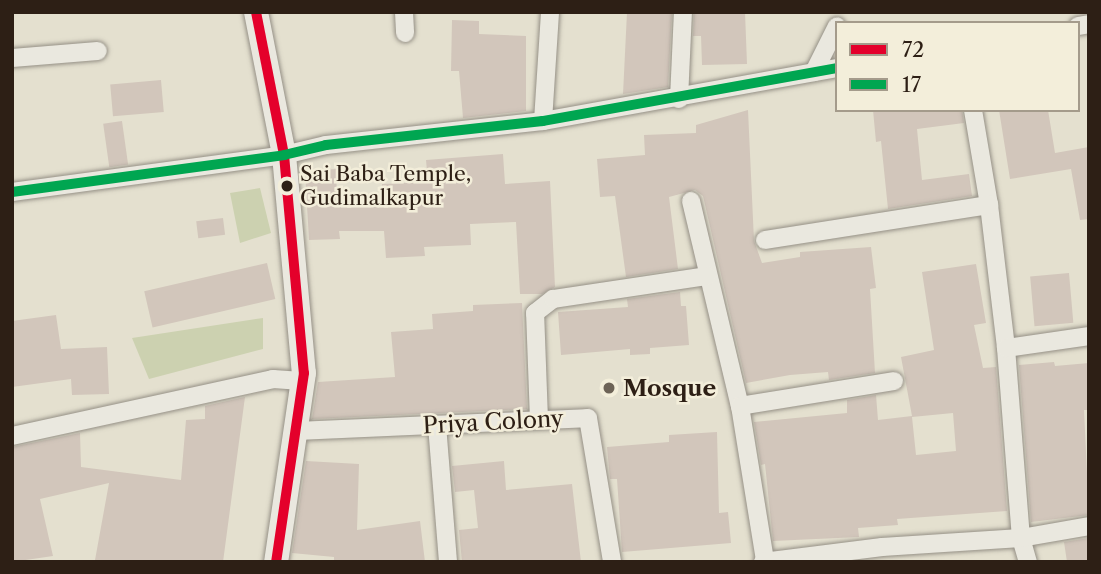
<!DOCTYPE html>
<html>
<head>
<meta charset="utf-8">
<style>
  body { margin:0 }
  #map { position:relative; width:1101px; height:574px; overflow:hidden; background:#e4e0cf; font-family:"Libre Caslon Text",serif }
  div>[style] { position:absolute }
  .green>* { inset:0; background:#ccd1b0 }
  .building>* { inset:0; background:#d2c6bb; transform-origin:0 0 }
  .roads { filter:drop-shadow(0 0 2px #959086) drop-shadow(0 0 2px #959086) }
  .street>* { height:18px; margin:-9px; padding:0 9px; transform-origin:9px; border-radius:9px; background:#eae8df }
  .secondary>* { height:24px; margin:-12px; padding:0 12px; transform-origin:12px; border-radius:12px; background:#eae8df }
  .bus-1>* { height:10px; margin:-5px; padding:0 5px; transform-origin:5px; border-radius:5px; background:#e4002b }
  .bus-2>* { height:10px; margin:-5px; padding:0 5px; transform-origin:5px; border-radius:5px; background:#00a651 }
  .dots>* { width:19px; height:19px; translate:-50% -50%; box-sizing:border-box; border:4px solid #f3eeda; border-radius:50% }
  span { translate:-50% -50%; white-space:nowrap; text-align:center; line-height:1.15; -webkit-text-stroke:5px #f3eeda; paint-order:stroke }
  .bus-label { font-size:21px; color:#2d1f15 }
  .left { translate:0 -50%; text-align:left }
  .poi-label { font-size:23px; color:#2d1f15; font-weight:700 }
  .street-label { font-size:23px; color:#2d1f15 }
  .frame { position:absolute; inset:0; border:14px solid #2d1f15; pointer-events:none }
  .legend { position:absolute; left:835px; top:21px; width:245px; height:91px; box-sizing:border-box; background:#f3eeda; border:2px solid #a49b8b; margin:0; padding:9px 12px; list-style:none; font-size:21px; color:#2d1f15 }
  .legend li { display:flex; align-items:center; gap:14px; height:35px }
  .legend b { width:35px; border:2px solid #a49b8b }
</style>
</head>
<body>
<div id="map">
  <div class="green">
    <i style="clip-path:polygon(260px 188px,271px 233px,240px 243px,230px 193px)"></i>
    <i style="clip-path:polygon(263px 318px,263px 349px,149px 379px,132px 338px)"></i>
  </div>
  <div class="building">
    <i style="clip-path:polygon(627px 12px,672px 12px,668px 87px,623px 94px)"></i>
    <i style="clip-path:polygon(694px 12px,745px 12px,747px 64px,702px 65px,701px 36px,693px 36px)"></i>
    <i style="clip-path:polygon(452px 20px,479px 21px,479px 34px,526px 36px,526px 111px,463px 118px,459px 71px,451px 71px)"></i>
    <i style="left:161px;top:80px;width:32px;height:51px;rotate:85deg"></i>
    <i style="clip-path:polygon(748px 110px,754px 241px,762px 263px,800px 257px,800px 252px,871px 247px,876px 288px,870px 289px,875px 373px,829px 380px,828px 372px,790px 375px,746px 383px,703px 196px,695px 190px,669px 197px,678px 269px,626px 277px,615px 196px,600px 197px,597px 159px,645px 155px,644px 135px,696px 133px,696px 125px)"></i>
    <i style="clip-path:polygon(873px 110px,962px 110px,964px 123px,917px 129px,922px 180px,969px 174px,972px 196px,888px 209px,881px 141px,876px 142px)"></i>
    <i style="clip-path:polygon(999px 110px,1048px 110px,1055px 153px,1089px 147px,1089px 219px,1080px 220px,1071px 169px,1010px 179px)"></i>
    <i style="left:122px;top:121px;width:44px;height:19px;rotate:82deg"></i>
    <i style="clip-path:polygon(503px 154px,505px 184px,550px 181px,555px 287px,542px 294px,520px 294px,516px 222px,470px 224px,471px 245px,424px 247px,425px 256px,386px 258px,384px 231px,339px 231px,340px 239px,309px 240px,305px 171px,336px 169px,337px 195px,383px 194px,382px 184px,428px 182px,426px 160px)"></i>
    <i style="left:223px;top:218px;width:17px;height:27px;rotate:83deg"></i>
    <i style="left:267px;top:263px;width:37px;height:126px;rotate:77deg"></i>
    <i style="clip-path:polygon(evenodd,976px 264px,986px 323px,974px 325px,983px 368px,996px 367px,1007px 511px,897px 519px,898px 525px,858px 528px,859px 537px,773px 541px,765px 464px,761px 465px,754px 422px,847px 413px,847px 400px,876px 395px,878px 420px,912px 416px,901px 357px,934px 350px,922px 272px,976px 264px,953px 413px,956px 451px,916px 455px,912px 417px,953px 413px)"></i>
    <i style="left:1069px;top:273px;width:50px;height:39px;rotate:85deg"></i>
    <i style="clip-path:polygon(680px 292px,681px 306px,686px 306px,689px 345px,650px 348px,650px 354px,630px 355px,630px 349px,561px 355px,558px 312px,628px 307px,627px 299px)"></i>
    <i style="clip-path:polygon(522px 303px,527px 409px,312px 419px,318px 382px,395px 377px,391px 332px,433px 329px,432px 314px,473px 311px,473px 305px)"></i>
    <i style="clip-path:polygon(56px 315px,61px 349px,107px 347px,109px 394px,72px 395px,71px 379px,12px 387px,12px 321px)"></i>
    <i style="clip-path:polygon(1054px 362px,1055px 366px,1089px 363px,1089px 410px,1084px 410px,1089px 515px,1031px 522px,1019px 365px)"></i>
    <i style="clip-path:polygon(245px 397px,223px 562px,95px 560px,109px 483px,40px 499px,53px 556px,12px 562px,12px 447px,80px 433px,81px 467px,181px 480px,186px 420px,205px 419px,205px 406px)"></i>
    <i style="clip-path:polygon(717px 432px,719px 513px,728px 512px,731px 543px,622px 552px,617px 479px,610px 479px,607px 447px,669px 442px,669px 435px)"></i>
    <i style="clip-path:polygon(306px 461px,359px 464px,357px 530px,420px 521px,425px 562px,334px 562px,334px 557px,292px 553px)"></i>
    <i style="clip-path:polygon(504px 461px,506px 490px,572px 484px,581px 562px,462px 562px,459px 530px,478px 528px,474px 490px,455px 492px,452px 466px)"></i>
    <i style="clip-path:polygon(1089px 538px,1089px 562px,1067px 562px,1064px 542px)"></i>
  </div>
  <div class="roads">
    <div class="street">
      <i style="left:404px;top:12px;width:21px;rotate:87deg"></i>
      <i style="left:1078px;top:26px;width:11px;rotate:-10deg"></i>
      <i style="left:12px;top:58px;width:86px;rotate:-4.7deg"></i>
      <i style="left:814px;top:72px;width:51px;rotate:-63.4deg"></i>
      <i style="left:679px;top:99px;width:87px;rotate:-87.4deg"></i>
      <i style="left:973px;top:110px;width:96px;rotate:80.4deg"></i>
      <i style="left:989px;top:205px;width:144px;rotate:83.2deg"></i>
      <i style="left:1006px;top:348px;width:191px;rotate:85.5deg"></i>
      <i style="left:1021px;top:538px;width:25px;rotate:74deg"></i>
      <i style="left:543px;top:121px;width:109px;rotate:-86.3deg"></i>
      <i style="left:12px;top:192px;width:275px;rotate:-7.7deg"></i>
      <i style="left:284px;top:155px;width:43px;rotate:-13.4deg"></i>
      <i style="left:326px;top:145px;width:218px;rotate:-6.3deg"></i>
      <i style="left:543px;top:121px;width:299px;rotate:-10.2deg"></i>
      <i style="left:691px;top:201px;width:211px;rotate:76.6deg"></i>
      <i style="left:740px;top:406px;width:157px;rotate:80.8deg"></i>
      <i style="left:765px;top:240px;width:227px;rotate:-8.9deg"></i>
      <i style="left:1006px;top:348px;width:84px;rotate:-8.2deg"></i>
      <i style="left:740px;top:406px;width:156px;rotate:-9.2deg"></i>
      <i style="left:539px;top:420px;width:107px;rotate:-92.1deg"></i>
      <i style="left:535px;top:313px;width:23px;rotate:-38deg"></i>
      <i style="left:553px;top:299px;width:156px;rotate:-8.5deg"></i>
      <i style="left:437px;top:425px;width:137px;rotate:85.4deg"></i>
      <i style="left:294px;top:431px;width:294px;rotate:-2.5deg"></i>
      <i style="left:588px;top:418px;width:146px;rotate:80.5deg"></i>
      <i style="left:12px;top:436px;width:267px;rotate:-12.3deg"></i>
      <i style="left:273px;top:379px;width:29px;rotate:4deg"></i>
      <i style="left:763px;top:562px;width:120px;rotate:-7.2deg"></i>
      <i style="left:882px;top:547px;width:139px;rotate:-3.7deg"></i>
      <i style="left:1021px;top:538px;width:69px;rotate:-10deg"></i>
    </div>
    <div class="secondary">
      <i style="left:256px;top:12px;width:146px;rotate:78.9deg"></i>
      <i style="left:284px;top:155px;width:219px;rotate:84.8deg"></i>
      <i style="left:304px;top:373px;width:191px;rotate:98.4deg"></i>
    </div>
  </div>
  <div class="bus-1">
    <i style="left:256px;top:12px;width:146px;rotate:78.9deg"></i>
    <i style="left:284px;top:155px;width:219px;rotate:84.8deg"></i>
    <i style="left:304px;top:373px;width:191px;rotate:98.4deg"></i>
  </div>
  <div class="bus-2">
    <i style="left:12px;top:192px;width:275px;rotate:-7.7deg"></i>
    <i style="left:284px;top:155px;width:43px;rotate:-13.4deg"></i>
    <i style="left:326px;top:145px;width:218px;rotate:-6.3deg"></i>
    <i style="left:543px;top:121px;width:299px;rotate:-10.2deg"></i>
  </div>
  <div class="dots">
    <i style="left:287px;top:186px;background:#2d1f15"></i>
    <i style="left:609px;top:388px;background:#6d6356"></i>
  </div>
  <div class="bus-label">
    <span class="left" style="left:300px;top:186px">Sai Baba Temple,<br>Gudimalkapur</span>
  </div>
  <div class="poi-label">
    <span class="left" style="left:623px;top:388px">Mosque</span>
  </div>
  <div class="street-label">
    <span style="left:493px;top:422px;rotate:-3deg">Priya Colony</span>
  </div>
  <div class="frame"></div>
  <ul class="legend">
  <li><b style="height:9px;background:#e4002b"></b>72</li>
  <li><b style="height:9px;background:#00a651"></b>17</li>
  </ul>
</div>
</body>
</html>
